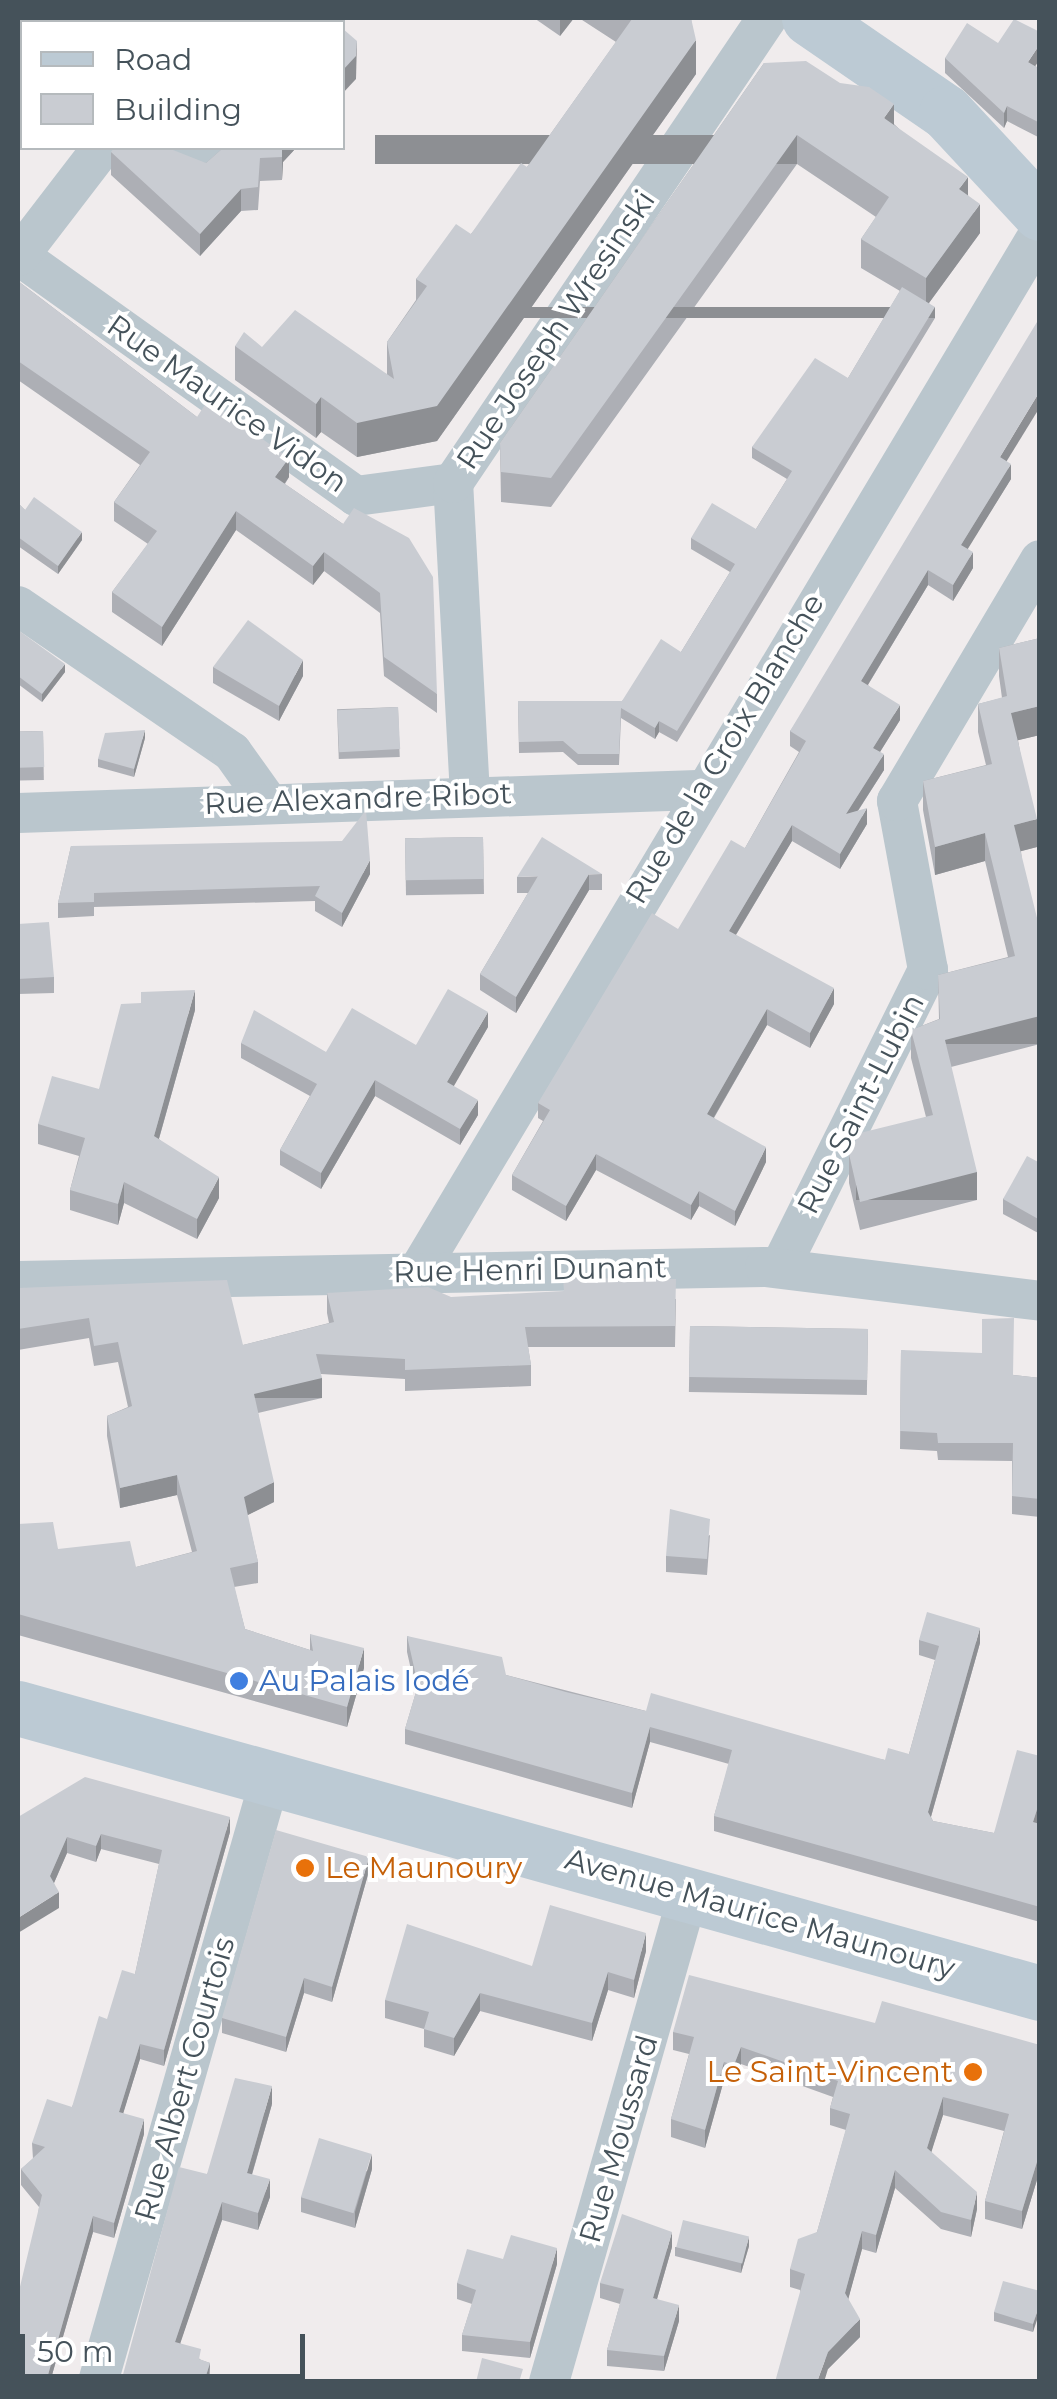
<!DOCTYPE html>
<html>
<head>
<meta charset="utf-8">
<style>
  body { margin:0 }
  #map { position:relative; width:1057px; height:2399px; overflow:hidden; background:#f0eced; font-family:Montserrat,sans-serif }
  div>[style] { position:absolute }
  .street>* { height:40px; margin:-20px; padding:0 20px; transform-origin:20px; border-radius:20px; background:#bac6cd }
  .secondary>* { height:55px; margin:-27.5px; padding:0 27.5px; transform-origin:27.5px; border-radius:27.5px; background:#bccad4 }
  .wall>* { inset:0; background:#adafb5; transform-origin:0 0 }
  .shaded-wall>* { inset:0; background:#8d8f93; transform-origin:0 0 }
  .building>* { inset:0; background:#c9ccd2; transform-origin:0 0 }
  .dots>* { width:28px; height:28px; translate:-50% -50%; box-sizing:border-box; border:5px solid #fff; border-radius:50% }
  span { translate:-50% -50%; white-space:nowrap; text-align:center; line-height:1.15; -webkit-text-stroke:8px #fff; paint-order:stroke }
  .street-label { font-size:30px; color:#45525a }
  .shop-label { font-size:30px; color:#366cbe }
  .left { translate:0 -50%; text-align:left }
  .food-label { font-size:30px; color:#c56008 }
  .right { translate:-100% -50%; text-align:right }
  .frame { position:absolute; inset:0; border:20px solid #45525a; pointer-events:none }
  .legend { position:absolute; left:20px; top:20px; width:325px; height:130px; box-sizing:border-box; background:#fff; border:2px solid #b5babd; margin:0; padding:12px 18px; list-style:none; font-size:30px; color:#45525a }
  .legend li { display:flex; align-items:center; gap:20px; height:50px }
  .legend b { width:50px; border:2px solid #b5babd }
  .scale { position:absolute; left:20px; top:2334px; width:285px; height:45px; box-sizing:border-box; border:5px solid #45525a; border-top:0; padding-left:12px; font-size:30px; line-height:35px; white-space:nowrap; color:#45525a; -webkit-text-stroke:8px #fff; paint-order:stroke }
</style>
</head>
<body>
<div id="map">
  <div class="street">
    <i style="left:320px;top:22px;width:6px;rotate:-45deg"></i>
    <i style="left:175px;top:148px;width:27px;rotate:36deg"></i>
    <i style="left:197px;top:164px;width:22px;rotate:-47deg"></i>
    <i style="left:18px;top:255px;width:415px;rotate:35.5deg"></i>
    <i style="left:356px;top:496px;width:98px;rotate:-7.6deg"></i>
    <i style="left:19px;top:256px;width:136px;rotate:-52.5deg"></i>
    <i style="left:18px;top:606px;width:259px;rotate:34.3deg"></i>
    <i style="left:232px;top:752px;width:60px;rotate:54.5deg"></i>
    <i style="left:470px;top:795px;width:312px;rotate:-93.1deg"></i>
    <i style="left:453px;top:483px;width:561px;rotate:-55.97deg"></i>
    <i style="left:18px;top:813px;width:680px;rotate:-1.94deg"></i>
    <i style="left:780px;top:1268px;width:333px;rotate:-63.6deg"></i>
    <i style="left:928px;top:970px;width:172px;rotate:-100.4deg"></i>
    <i style="left:897px;top:801px;width:280px;rotate:-59.3deg"></i>
    <i style="left:419px;top:1270px;width:1210px;rotate:-59.11deg"></i>
    <i style="left:18px;top:1281px;width:747px;rotate:-1.07deg"></i>
    <i style="left:765px;top:1267px;width:277px;rotate:7deg"></i>
    <i style="left:98px;top:2382px;width:630px;rotate:-74.07deg"></i>
    <i style="left:549px;top:2382px;width:506px;rotate:-74.07deg"></i>
  </div>
  <div class="secondary">
    <i style="left:809px;top:18px;width:166px;rotate:34.5deg"></i>
    <i style="left:946px;top:112px;width:138px;rotate:47.1deg"></i>
    <i style="left:18px;top:1708px;width:1061px;rotate:15.58deg"></i>
  </div>
  <div class="wall">
    <i style="clip-path:polygon(534px 18px,574px 18px,560px 36px)"></i>
    <i style="clip-path:polygon(579px 18px,691px 18px,696px 74px,437px 441px,357px 457px,321px 432px,316px 438px,235px 380px,235px 346px,262px 347px,387px 374px,387px 342px,416px 300px,416px 279px,471px 234px,527px 167px,616px 42px)"></i>
    <i style="clip-path:polygon(998px 43px,1040px 69px,1040px 138px,1007px 121px,1004px 128px,945px 73px,945px 58px)"></i>
    <i style="clip-path:polygon(764px 63px,894px 124px,968px 195px,980px 233px,929px 303px,935px 318px,677px 742px,659px 732px,655px 739px,621px 718px,619px 765px,578px 765px,563px 752px,519px 753px,518px 701px,622px 701px,681px 652px,730px 572px,691px 549px,691px 538px,756px 529px,787px 479px,752px 458px,752px 447px,848px 378px,900px 291px,861px 268px,861px 239px,876px 217px,797px 164px,551px 507px,501px 502px,500px 443px)"></i>
    <i style="clip-path:polygon(223px 148px,296px 148px,283px 162px,282px 180px,260px 181px,258px 210px,241px 211px,200px 256px,111px 175px,111px 152px,206px 163px)"></i>
    <i style="clip-path:polygon(18px 281px,197px 417px,289px 477px,285px 484px,343px 524px,437px 694px,437px 713px,384px 676px,380px 613px,324px 571px,313px 585px,236px 530px,162px 646px,112px 612px,112px 592px,148px 544px,114px 521px,114px 502px,140px 465px,18px 380px)"></i>
    <i style="clip-path:polygon(1006px 461px,1011px 479px,967px 549px,973px 568px,953px 601px,928px 585px,868px 685px,900px 720px,880px 752px,884px 770px,858px 811px,867px 824px,840px 869px,792px 841px,736px 935px,834px 1004px,810px 1048px,767px 1025px,714px 1118px,766px 1162px,735px 1226px,699px 1206px,691px 1220px,596px 1170px,566px 1221px,512px 1190px,512px 1175px,543px 1121px,538px 1118px,538px 1103px,745px 848px,799px 752px,790px 746px,790px 731px)"></i>
    <i style="clip-path:polygon(18px 503px,25px 510px,82px 540px,58px 574px,18px 546px)"></i>
    <i style="clip-path:polygon(18px 630px,65px 672px,42px 702px,18px 684px)"></i>
    <i style="clip-path:polygon(1040px 638px,1040px 735px,1018px 740px,1037px 847px,1021px 851px,1040px 1044px,951px 1067px,977px 1200px,860px 1230px,849px 1183px,849px 1154px,926px 1117px,911px 1058px,911px 1030px,939px 1019px,938px 975px,1008px 957px,985px 861px,935px 875px,923px 810px,923px 781px,986px 765px,978px 732px,978px 704px,1002px 698px,999px 676px,999px 648px)"></i>
    <i style="clip-path:polygon(213px 667px,303px 676px,279px 721px,213px 683px)"></i>
    <i style="left:398px;top:707px;width:50px;height:61px;rotate:88deg"></i>
    <i style="left:43px;top:731px;width:49px;height:25px;rotate:89deg"></i>
    <i style="clip-path:polygon(145px 738px,134px 777px,98px 767px,98px 759px)"></i>
    <i style="left:483px;top:837px;width:57px;height:78px;rotate:89deg"></i>
    <i style="clip-path:polygon(71px 846px,370px 874px,342px 927px,315px 911px,315px 901px,94px 907px,94px 916px,58px 918px,58px 903px)"></i>
    <i style="clip-path:polygon(602px 874px,602px 890px,589px 890px,516px 1013px,480px 990px,480px 974px,528px 893px,517px 893px,517px 877px)"></i>
    <i style="clip-path:polygon(18px 924px,54px 977px,54px 993px,18px 994px)"></i>
    <i style="clip-path:polygon(195px 1010px,159px 1139px,219px 1198px,197px 1239px,124px 1203px,118px 1225px,70px 1210px,70px 1190px,79px 1156px,38px 1144px,38px 1124px,99px 1089px)"></i>
    <i style="clip-path:polygon(488px 1027px,453px 1086px,478px 1115px,460px 1145px,375px 1096px,321px 1189px,280px 1165px,280px 1150px,310px 1096px,241px 1058px,241px 1043px,326px 1052px,416px 1045px)"></i>
    <i style="clip-path:polygon(1040px 1163px,1040px 1234px,1003px 1214px,1003px 1199px)"></i>
    <i style="clip-path:polygon(18px 1288px,243px 1345px,329px 1323px,327px 1313px,327px 1293px,451px 1297px,676px 1299px,675px 1347px,528px 1347px,531px 1365px,531px 1386px,405px 1391px,405px 1379px,321px 1374px,322px 1398px,258px 1413px,274px 1502px,247px 1515px,258px 1562px,258px 1583px,234px 1587px,245px 1629px,310px 1650px,310px 1634px,364px 1668px,347px 1727px,18px 1635px,18px 1524px,58px 1549px,136px 1567px,192px 1552px,177px 1495px,120px 1508px,107px 1436px,107px 1416px,128px 1407px,118px 1362px,94px 1366px,89px 1338px,18px 1350px)"></i>
    <i style="left:868px;top:1329px;width:66px;height:178px;rotate:91deg"></i>
    <i style="clip-path:polygon(901px 1350px,1014px 1375px,1040px 1378px,1040px 1517px,1012px 1514px,1012px 1461px,938px 1460px,937px 1451px,900px 1449px)"></i>
    <i style="clip-path:polygon(710px 1535px,707px 1575px,666px 1572px,666px 1556px)"></i>
    <i style="clip-path:polygon(407px 1636px,506px 1675px,646px 1711px,885px 1760px,909px 1754px,935px 1660px,919px 1655px,919px 1640px,980px 1643px,931px 1817px,933px 1821px,994px 1833px,1040px 1756px,1040px 1816px,1037px 1823px,1040px 1824px,1040px 1922px,714px 1831px,714px 1816px,729px 1764px,690px 1753px,650px 1742px,632px 1808px,405px 1744px,405px 1729px,416px 1692px,407px 1652px)"></i>
    <i style="clip-path:polygon(18px 1817px,230px 1832px,164px 2066px,140px 2059px,123px 2113px,144px 2134px,114px 2238px,93px 2232px,50px 2382px,18px 2382px,39px 2207px,21px 2185px,21px 2169px,33px 2159px,32px 2143px,72px 2107px,135px 1974px,159px 1864px,101px 1849px,96px 1862px,67px 1853px,54px 1883px,59px 1908px)"></i>
    <i style="clip-path:polygon(369px 1871px,332px 2002px,304px 1993px,286px 2052px,222px 2033px,222px 2018px)"></i>
    <i style="clip-path:polygon(646px 1951px,634px 1998px,608px 1990px,592px 2041px,480px 2011px,454px 2056px,424px 2047px,424px 2029px,385px 2018px,385px 2000px,532px 1966px)"></i>
    <i style="clip-path:polygon(875px 2023px,1040px 2045px,1040px 2170px,1022px 2229px,985px 2219px,985px 2201px,1004px 2131px,943px 2115px,931px 2152px,977px 2209px,971px 2237px,941px 2229px,895px 2188px,876px 2253px,862px 2249px,848px 2299px,860px 2337px,828px 2369px,800px 2290px,790px 2287px,790px 2269px,817px 2232px,846px 2130px,830px 2125px,830px 2108px,833px 2097px,741px 2064px,734px 2082px,724px 2080px,705px 2148px,671px 2137px,671px 2119px,689px 2054px,673px 2050px,673px 2032px)"></i>
    <i style="clip-path:polygon(272px 2104px,252px 2175px,270px 2197px,258px 2230px,222px 2220px,180px 2343px,201px 2360px,210px 2363px,209px 2382px,121px 2382px,207px 2174px)"></i>
    <i style="clip-path:polygon(372px 2169px,355px 2228px,301px 2212px,301px 2197px)"></i>
    <i style="clip-path:polygon(749px 2246px,741px 2273px,675px 2256px,675px 2247px)"></i>
    <i style="clip-path:polygon(672px 2247px,657px 2299px,679px 2321px,664px 2371px,607px 2366px,607px 2350px,620px 2304px,600px 2298px,600px 2283px)"></i>
    <i style="clip-path:polygon(503px 2259px,557px 2264px,530px 2358px,462px 2351px,462px 2335px,472px 2304px,457px 2299px,457px 2283px)"></i>
    <i style="clip-path:polygon(1040px 2291px,1033px 2332px,994px 2321px,994px 2312px)"></i>
  </div>
  <div class="shaded-wall">
    <i style="clip-path:polygon(560px 18px,574px 18px,560px 36px)"></i>
    <i style="clip-path:polygon(696px 40px,696px 74px,437px 441px,357px 457px,357px 423px)"></i>
    <i style="clip-path:polygon(357px 41px,356px 79px,342px 94px,342px 71px)"></i>
    <i style="clip-path:polygon(1040px 44px,1040px 59px,1028px 77px,1028px 62px)"></i>
    <i style="clip-path:polygon(894px 104px,894px 134px,884px 118px)"></i>
    <i style="clip-path:polygon(1007px 106px,1007px 121px,1004px 128px,1004px 113px)"></i>
    <i style="left:797px;top:135px;width:29px;height:422px;rotate:90deg"></i>
    <i style="clip-path:polygon(282px 148px,296px 148px,283px 162px,282px 180px)"></i>
    <i style="clip-path:polygon(968px 177px,968px 207px,959px 189px)"></i>
    <i style="clip-path:polygon(241px 189px,241px 211px,200px 256px,200px 234px)"></i>
    <i style="clip-path:polygon(980px 204px,980px 233px,926px 307px,926px 278px)"></i>
    <i style="left:935px;top:307px;width:11px;height:496px;rotate:90deg"></i>
    <i style="clip-path:polygon(1040px 391px,1040px 407px,1000px 472px,1000px 457px)"></i>
    <i style="clip-path:polygon(321px 397px,321px 432px,316px 438px,316px 404px)"></i>
    <i style="clip-path:polygon(289px 458px,289px 477px,275px 497px,275px 477px)"></i>
    <i style="clip-path:polygon(1011px 464px,1011px 479px,961px 560px,961px 545px)"></i>
    <i style="clip-path:polygon(236px 511px,236px 530px,162px 646px,162px 627px)"></i>
    <i style="clip-path:polygon(82px 532px,82px 540px,58px 574px,58px 566px)"></i>
    <i style="clip-path:polygon(324px 552px,324px 571px,313px 585px,313px 566px)"></i>
    <i style="clip-path:polygon(973px 552px,973px 568px,953px 601px,953px 585px)"></i>
    <i style="clip-path:polygon(928px 570px,928px 585px,861px 696px,861px 681px)"></i>
    <i style="clip-path:polygon(303px 660px,303px 676px,279px 721px,279px 706px)"></i>
    <i style="clip-path:polygon(65px 664px,65px 672px,42px 702px,42px 694px)"></i>
    <i style="clip-path:polygon(900px 705px,900px 720px,873px 763px,873px 748px)"></i>
    <i style="clip-path:polygon(1040px 706px,1040px 735px,1011px 742px,1011px 713px)"></i>
    <i style="clip-path:polygon(659px 721px,659px 732px,655px 739px,655px 728px)"></i>
    <i style="clip-path:polygon(145px 730px,145px 738px,134px 777px,134px 769px)"></i>
    <i style="clip-path:polygon(884px 754px,884px 770px,846px 829px,846px 814px)"></i>
    <i style="clip-path:polygon(867px 808px,867px 824px,840px 869px,840px 854px)"></i>
    <i style="clip-path:polygon(1037px 819px,1037px 847px,1014px 853px,1014px 825px)"></i>
    <i style="clip-path:polygon(792px 825px,792px 841px,729px 946px,729px 931px)"></i>
    <i style="clip-path:polygon(985px 833px,985px 861px,935px 875px,935px 847px)"></i>
    <i style="clip-path:polygon(370px 860px,370px 874px,342px 927px,342px 913px)"></i>
    <i style="clip-path:polygon(589px 874px,589px 890px,516px 1013px,516px 997px)"></i>
    <i style="clip-path:polygon(834px 988px,834px 1004px,810px 1048px,810px 1033px)"></i>
    <i style="clip-path:polygon(195px 990px,195px 1010px,154px 1156px,154px 1136px)"></i>
    <i style="clip-path:polygon(767px 1009px,767px 1025px,707px 1129px,707px 1114px)"></i>
    <i style="clip-path:polygon(488px 1012px,488px 1027px,447px 1098px,447px 1082px)"></i>
    <i style="left:1040px;top:1016px;width:28px;height:98px;rotate:90deg"></i>
    <i style="clip-path:polygon(375px 1080px,375px 1096px,321px 1189px,321px 1173px)"></i>
    <i style="clip-path:polygon(478px 1100px,478px 1115px,460px 1145px,460px 1129px)"></i>
    <i style="clip-path:polygon(766px 1147px,766px 1162px,735px 1226px,735px 1211px)"></i>
    <i style="clip-path:polygon(596px 1154px,596px 1170px,566px 1221px,566px 1206px)"></i>
    <i style="left:977px;top:1172px;width:28px;height:121px;rotate:90deg"></i>
    <i style="clip-path:polygon(219px 1177px,219px 1198px,197px 1239px,197px 1219px)"></i>
    <i style="clip-path:polygon(124px 1182px,124px 1203px,118px 1225px,118px 1204px)"></i>
    <i style="clip-path:polygon(699px 1191px,699px 1206px,691px 1220px,691px 1205px)"></i>
    <i style="left:322px;top:1378px;width:20px;height:70px;rotate:90deg"></i>
    <i style="clip-path:polygon(177px 1475px,177px 1495px,120px 1508px,120px 1488px)"></i>
    <i style="clip-path:polygon(274px 1482px,274px 1502px,244px 1517px,244px 1497px)"></i>
    <i style="clip-path:polygon(980px 1628px,980px 1643px,928px 1827px,928px 1812px)"></i>
    <i style="clip-path:polygon(364px 1648px,364px 1668px,347px 1727px,347px 1707px)"></i>
    <i style="clip-path:polygon(650px 1727px,650px 1742px,632px 1808px,632px 1793px)"></i>
    <i style="clip-path:polygon(1040px 1800px,1040px 1816px,1033px 1837px,1033px 1822px)"></i>
    <i style="clip-path:polygon(230px 1817px,230px 1832px,164px 2066px,164px 2050px)"></i>
    <i style="clip-path:polygon(101px 1834px,101px 1849px,96px 1862px,96px 1846px)"></i>
    <i style="clip-path:polygon(67px 1837px,67px 1853px,50px 1892px,50px 1876px)"></i>
    <i style="clip-path:polygon(369px 1857px,369px 1871px,332px 2002px,332px 1987px)"></i>
    <i style="clip-path:polygon(59px 1892px,59px 1908px,18px 1933px,18px 1918px)"></i>
    <i style="clip-path:polygon(646px 1933px,646px 1951px,634px 1998px,634px 1980px)"></i>
    <i style="clip-path:polygon(608px 1972px,608px 1990px,592px 2041px,592px 2023px)"></i>
    <i style="clip-path:polygon(304px 1978px,304px 1993px,286px 2052px,286px 2037px)"></i>
    <i style="clip-path:polygon(480px 1993px,480px 2011px,454px 2056px,454px 2038px)"></i>
    <i style="clip-path:polygon(140px 2044px,140px 2059px,119px 2127px,119px 2112px)"></i>
    <i style="clip-path:polygon(741px 2047px,741px 2064px,734px 2082px,734px 2065px)"></i>
    <i style="clip-path:polygon(724px 2062px,724px 2080px,705px 2148px,705px 2130px)"></i>
    <i style="clip-path:polygon(272px 2086px,272px 2104px,247px 2191px,247px 2173px)"></i>
    <i style="clip-path:polygon(943px 2097px,943px 2115px,927px 2166px,927px 2148px)"></i>
    <i style="clip-path:polygon(144px 2119px,144px 2134px,114px 2238px,114px 2223px)"></i>
    <i style="clip-path:polygon(1040px 2152px,1040px 2170px,1022px 2229px,1022px 2211px)"></i>
    <i style="clip-path:polygon(372px 2154px,372px 2169px,355px 2228px,355px 2212px)"></i>
    <i style="clip-path:polygon(895px 2170px,895px 2188px,876px 2253px,876px 2235px)"></i>
    <i style="clip-path:polygon(270px 2179px,270px 2197px,258px 2230px,258px 2213px)"></i>
    <i style="clip-path:polygon(977px 2192px,977px 2209px,971px 2237px,971px 2220px)"></i>
    <i style="clip-path:polygon(222px 2202px,222px 2220px,175px 2359px,175px 2342px)"></i>
    <i style="clip-path:polygon(93px 2216px,93px 2232px,50px 2382px,46px 2382px)"></i>
    <i style="clip-path:polygon(862px 2231px,862px 2249px,845px 2311px,845px 2293px)"></i>
    <i style="clip-path:polygon(672px 2232px,672px 2247px,653px 2313px,653px 2298px)"></i>
    <i style="clip-path:polygon(749px 2237px,749px 2246px,741px 2273px,741px 2265px)"></i>
    <i style="clip-path:polygon(557px 2248px,557px 2264px,530px 2358px,530px 2342px)"></i>
    <i style="clip-path:polygon(1040px 2303px,1040px 2311px,1033px 2332px,1033px 2324px)"></i>
    <i style="clip-path:polygon(679px 2305px,679px 2321px,664px 2371px,664px 2356px)"></i>
    <i style="clip-path:polygon(860px 2319px,860px 2337px,828px 2369px,824px 2382px,817px 2382px,828px 2352px)"></i>
    <i style="clip-path:polygon(210px 2363px,209px 2382px,204px 2382px)"></i>
  </div>
  <div class="building">
    <i style="clip-path:polygon(630px 18px,691px 18px,696px 40px,437px 406px,357px 423px,321px 397px,316px 404px,235px 346px,244px 332px,262px 347px,295px 310px,394px 379px,387px 342px,427px 286px,416px 279px,456px 224px,471px 234px,521px 163px,527px 167px,632px 19px)"></i>
    <i style="clip-path:polygon(333px 19px,337px 22px,316px 22px)"></i>
    <i style="clip-path:polygon(1014px 19px,1040px 32px,1040px 44px,1028px 62px,1040px 69px,1040px 123px,1007px 106px,1004px 113px,945px 58px,967px 23px,998px 43px)"></i>
    <i style="clip-path:polygon(342px 28px,357px 41px,356px 56px,342px 71px)"></i>
    <i style="clip-path:polygon(806px 61px,840px 83px,869px 87px,894px 104px,884px 118px,968px 177px,959px 189px,980px 204px,926px 278px,861px 239px,889px 197px,797px 135px,551px 478px,501px 472px,500px 443px,764px 63px)"></i>
    <i style="clip-path:polygon(114px 148px,168px 148px,206px 163px,223px 148px,282px 148px,282px 157px,260px 158px,258px 187px,241px 189px,200px 234px,111px 152px)"></i>
    <i style="clip-path:polygon(18px 281px,197px 417px,208px 400px,289px 458px,275px 477px,343px 524px,354px 508px,409px 538px,433px 577px,437px 694px,384px 657px,380px 593px,324px 552px,313px 566px,236px 511px,162px 627px,112px 592px,157px 531px,114px 502px,150px 452px,18px 361px)"></i>
    <i style="clip-path:polygon(902px 287px,935px 307px,677px 731px,659px 721px,655px 728px,621px 708px,619px 754px,578px 754px,563px 741px,519px 742px,518px 701px,622px 701px,661px 639px,681px 652px,735px 564px,691px 538px,712px 503px,756px 529px,792px 471px,752px 447px,815px 358px,848px 378px)"></i>
    <i style="clip-path:polygon(1040px 317px,1040px 391px,1000px 457px,1011px 464px,961px 545px,973px 552px,953px 585px,928px 570px,861px 681px,900px 705px,873px 748px,884px 754px,846px 814px,867px 808px,840px 854px,792px 825px,729px 931px,834px 988px,810px 1033px,767px 1009px,707px 1114px,766px 1147px,735px 1211px,699px 1191px,691px 1205px,596px 1154px,566px 1206px,512px 1175px,550px 1110px,538px 1103px,652px 913px,678px 929px,731px 840px,745px 848px,806px 741px,790px 731px)"></i>
    <i style="clip-path:polygon(34px 497px,82px 532px,58px 566px,18px 537px,18px 503px,25px 510px)"></i>
    <i style="clip-path:polygon(248px 620px,303px 660px,279px 706px,213px 667px)"></i>
    <i style="clip-path:polygon(18px 630px,65px 664px,42px 694px,18px 676px)"></i>
    <i style="clip-path:polygon(1040px 638px,1040px 706px,1011px 713px,1037px 819px,1014px 825px,1040px 930px,1040px 1016px,945px 1040px,977px 1172px,860px 1202px,849px 1154px,860px 1133px,933px 1115px,911px 1030px,940px 1019px,938px 975px,1015px 956px,985px 833px,935px 847px,923px 781px,992px 764px,978px 704px,1007px 696px,999px 648px)"></i>
    <i style="left:398px;top:707px;width:42px;height:61px;rotate:87deg"></i>
    <i style="clip-path:polygon(145px 730px,134px 769px,98px 759px,105px 733px)"></i>
    <i style="left:43px;top:731px;width:36px;height:25px;rotate:88deg"></i>
    <i style="clip-path:polygon(366px 810px,370px 860px,342px 913px,315px 896px,320px 886px,94px 893px,94px 902px,58px 903px,71px 846px,342px 841px)"></i>
    <i style="left:483px;top:837px;width:42px;height:78px;rotate:89deg"></i>
    <i style="clip-path:polygon(542px 837px,602px 874px,589px 874px,516px 997px,480px 974px,538px 876px,517px 877px)"></i>
    <i style="clip-path:polygon(49px 922px,54px 977px,18px 979px,18px 924px)"></i>
    <i style="clip-path:polygon(448px 989px,488px 1012px,447px 1082px,478px 1100px,460px 1129px,375px 1080px,321px 1173px,280px 1150px,317px 1084px,241px 1043px,254px 1010px,326px 1052px,352px 1008px,416px 1045px)"></i>
    <i style="clip-path:polygon(195px 990px,154px 1136px,219px 1177px,197px 1219px,124px 1182px,118px 1204px,70px 1190px,85px 1138px,38px 1124px,52px 1076px,99px 1089px,121px 1004px,141px 1003px,141px 992px)"></i>
    <i style="clip-path:polygon(1027px 1156px,1040px 1163px,1040px 1220px,1003px 1199px)"></i>
    <i style="clip-path:polygon(563px 1278px,676px 1279px,675px 1326px,525px 1327px,531px 1365px,405px 1370px,405px 1359px,316px 1354px,322px 1378px,254px 1394px,274px 1482px,244px 1497px,258px 1562px,230px 1568px,245px 1629px,313px 1651px,310px 1634px,364px 1648px,347px 1707px,18px 1614px,18px 1524px,53px 1522px,58px 1549px,130px 1541px,136px 1567px,197px 1551px,177px 1475px,120px 1488px,107px 1416px,132px 1406px,118px 1342px,94px 1346px,89px 1318px,18px 1329px,18px 1288px,227px 1280px,243px 1345px,334px 1322px,327px 1293px,428px 1287px,451px 1297px,564px 1291px)"></i>
    <i style="clip-path:polygon(1014px 1318px,1013px 1375px,1040px 1378px,1040px 1499px,1012px 1496px,1013px 1443px,938px 1443px,937px 1433px,900px 1431px,901px 1350px,982px 1353px,982px 1319px)"></i>
    <i style="left:868px;top:1329px;width:51px;height:178px;rotate:91deg"></i>
    <i style="clip-path:polygon(670px 1509px,710px 1519px,707px 1559px,666px 1556px)"></i>
    <i style="clip-path:polygon(927px 1612px,980px 1628px,928px 1812px,933px 1821px,994px 1833px,1017px 1750px,1040px 1756px,1040px 1800px,1033px 1822px,1040px 1824px,1040px 1907px,714px 1816px,732px 1750px,690px 1738px,650px 1727px,632px 1793px,405px 1729px,418px 1685px,407px 1636px,502px 1657px,506px 1675px,566px 1692px,646px 1711px,651px 1693px,885px 1760px,888px 1748px,909px 1754px,939px 1646px,919px 1640px)"></i>
    <i style="clip-path:polygon(85px 1777px,230px 1817px,164px 2050px,140px 2044px,119px 2112px,144px 2119px,114px 2223px,93px 2216px,46px 2382px,18px 2382px,18px 2295px,42px 2195px,21px 2169px,45px 2147px,32px 2143px,47px 2099px,72px 2107px,99px 2016px,107px 2019px,122px 1970px,135px 1974px,162px 1850px,101px 1834px,96px 1846px,67px 1837px,50px 1876px,59px 1892px,18px 1918px,18px 1817px)"></i>
    <i style="clip-path:polygon(276px 1830px,369px 1857px,332px 1987px,304px 1978px,286px 2037px,222px 2018px)"></i>
    <i style="clip-path:polygon(550px 1905px,646px 1933px,634px 1980px,608px 1972px,592px 2023px,480px 1993px,454px 2038px,424px 2029px,429px 2012px,385px 2000px,407px 1924px,532px 1966px)"></i>
    <i style="clip-path:polygon(689px 1975px,875px 2023px,882px 2001px,1040px 2045px,1040px 2152px,1022px 2211px,985px 2201px,1009px 2114px,943px 2097px,927px 2148px,977px 2192px,971px 2220px,941px 2212px,895px 2170px,876px 2235px,862px 2231px,845px 2293px,860px 2319px,828px 2352px,817px 2382px,775px 2382px,805px 2274px,790px 2269px,798px 2239px,817px 2232px,850px 2114px,830px 2108px,838px 2081px,741px 2047px,734px 2065px,724px 2062px,705px 2130px,671px 2119px,694px 2037px,673px 2032px)"></i>
    <i style="clip-path:polygon(235px 2078px,272px 2086px,247px 2173px,270px 2179px,258px 2213px,222px 2202px,175px 2342px,201px 2349px,199px 2359px,210px 2363px,204px 2382px,121px 2382px,179px 2167px,207px 2174px)"></i>
    <i style="left:319px;top:2138px;width:55px;height:62px;rotate:17deg"></i>
    <i style="clip-path:polygon(622px 2214px,672px 2232px,653px 2298px,679px 2305px,664px 2356px,607px 2350px,624px 2289px,600px 2283px)"></i>
    <i style="left:683px;top:2220px;width:68px;height:28px;rotate:14deg"></i>
    <i style="clip-path:polygon(511px 2235px,557px 2248px,530px 2342px,462px 2335px,476px 2290px,457px 2283px,467px 2249px,503px 2259px)"></i>
    <i style="clip-path:polygon(1003px 2281px,1040px 2291px,1040px 2303px,1033px 2324px,994px 2312px)"></i>
    <i style="clip-path:polygon(482px 2358px,523px 2369px,519px 2382px,476px 2382px)"></i>
  </div>
  <div class="dots">
    <i style="left:239px;top:1681px;background:#3f7fe0"></i>
    <i style="left:305px;top:1868px;background:#e8710a"></i>
    <i style="left:973px;top:2072px;background:#e8710a"></i>
  </div>
  <div class="street-label">
    <span style="left:556px;top:330px;rotate:-56deg">Rue Joseph Wresinski</span>
    <span style="left:227px;top:404px;rotate:35deg">Rue Maurice Vidon</span>
    <span style="left:725px;top:749px;rotate:-59deg">Rue de la Croix Blanche</span>
    <span style="left:358px;top:799px;rotate:-2deg">Rue Alexandre Ribot</span>
    <span style="left:861px;top:1104px;rotate:-63deg">Rue Saint-Lubin</span>
    <span style="left:530px;top:1270px;rotate:-1deg">Rue Henri Dunant</span>
    <span style="left:760px;top:1914px;rotate:16deg">Avenue Maurice Maunoury</span>
    <span style="left:185px;top:2079px;rotate:-74deg">Rue Albert Courtois</span>
    <span style="left:619px;top:2139px;rotate:-74deg">Rue Moussard</span>
  </div>
  <div class="shop-label">
    <span class="left" style="left:259px;top:1681px">Au Palais Iodé</span>
  </div>
  <div class="food-label">
    <span class="left" style="left:325px;top:1868px">Le Maunoury</span>
    <span class="right" style="left:953px;top:2072px">Le Saint-Vincent</span>
  </div>
  <div class="frame"></div>
  <ul class="legend">
  <li><b style="height:12px;background:#bccad4"></b>Road</li>
  <li><b style="height:28px;background:#c9ccd2"></b>Building</li>
  </ul>
  <div class="scale">50 m</div>
</div>
</body>
</html>
